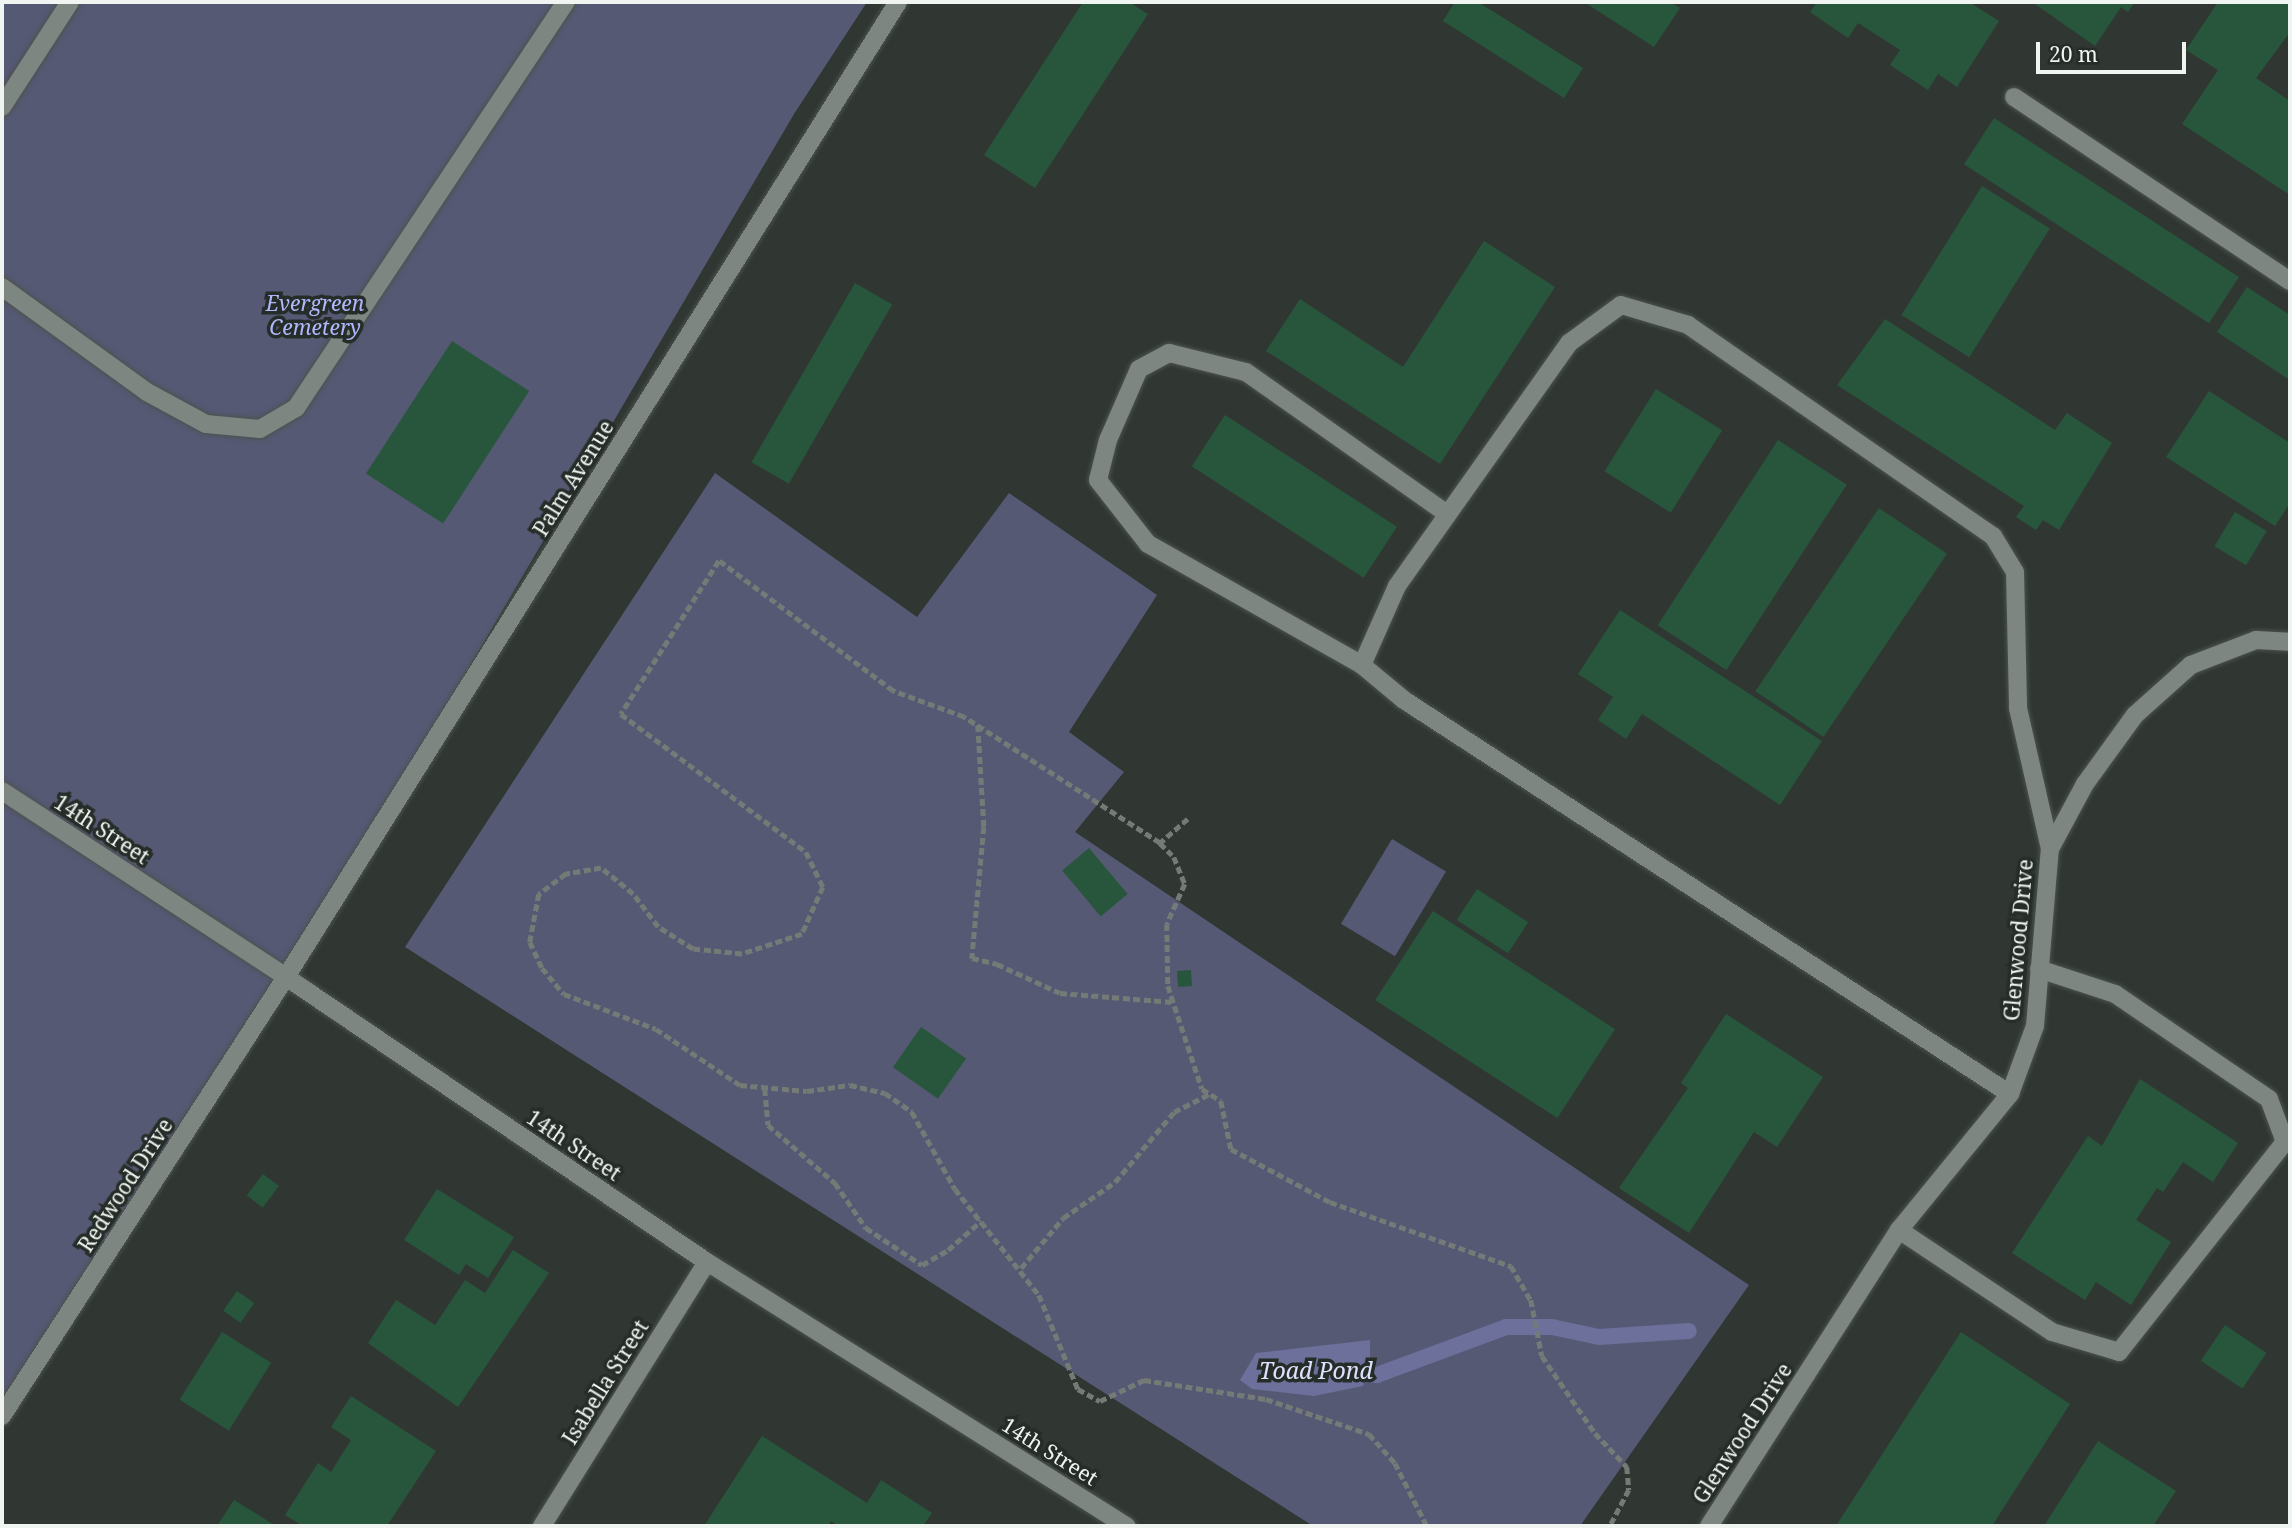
<!DOCTYPE html>
<html>
<head>
<meta charset="utf-8">
<style>
  body { margin:0 }
  #map { position:relative; width:2292px; height:1528px; overflow:hidden; background:#303732; font-family:"Noto Serif",serif }
  div>[style] { position:absolute }
  .green>* { inset:0; background:#565974; transform-origin:0 0 }
  .water>* { inset:0; background:#6c709b }
  .stream>* { height:16px; margin:-8px; padding:0 8px; transform-origin:8px; border-radius:8px; background:#6c709b }
  .building>* { inset:0; background:#28563c; transform-origin:0 0 }
  .path>* { height:4.5px; margin-top:-2.25px; transform-origin:0; background:repeating-linear-gradient(90deg,#747a76 0 7px,transparent 0 10.5px) }
  .roads { filter:drop-shadow(0 0 2px #4c524e) drop-shadow(0 0 2px #4c524e) }
  .service>* { height:18px; margin:-9px; padding:0 9px; transform-origin:9px; border-radius:9px; background:#7e8681 }
  .minor>* { height:18px; margin:-9px; padding:0 9px; transform-origin:9px; border-radius:9px; background:#7e8681 }
  .tertiary>* { height:18px; margin:-9px; padding:0 9px; transform-origin:9px; border-radius:9px; background:#7e8681 }
  span { translate:-50% -50%; white-space:nowrap; text-align:center; line-height:1.15; -webkit-text-stroke:7px #262d28; paint-order:stroke }
  .park-label { font-size:21px; color:#b1b7fc; font-style:italic }
  .street-label { font-size:21px; color:#f0f5f2 }
  .water-label { font-size:23px; color:#dee2fe; font-style:italic }
  .frame { position:absolute; inset:0; border:4px solid #f0f5f2; pointer-events:none }
  .scale { position:absolute; left:2036px; top:42px; width:150px; height:32px; box-sizing:border-box; border:4px solid #f0f5f2; border-top:0; padding-left:9px; font-size:21px; line-height:24px; white-space:nowrap; color:#f0f5f2; -webkit-text-stroke:5px #262d28; paint-order:stroke }
</style>
</head>
<body>
<div id="map">
  <div class="green">
    <i style="clip-path:polygon(2px 2px,867px 2px,794px 114px,407px 773px,2px 1404px)"></i>
    <i style="clip-path:polygon(715px 473px,917px 617px,1009px 493px,1157px 595px,1069px 732px,1124px 772px,1075px 832px,1749px 1285px,1580px 1526px,1313px 1526px,405px 947px)"></i>
    <i style="left:1392px;top:839px;width:63px;height:99px;rotate:31deg"></i>
  </div>
  <div class="water">
    <i style="clip-path:polygon(1370px 1340px,1370px 1362px,1363px 1386px,1314px 1396px,1252px 1389px,1240px 1380px,1256px 1353px)"></i>
  </div>
  <div class="stream">
    <i style="left:1348px;top:1373px;width:29px;rotate:4deg"></i>
    <i style="left:1377px;top:1375px;width:138px;rotate:-20.4deg"></i>
    <i style="left:1506px;top:1327px;width:46px"></i>
    <i style="left:1552px;top:1327px;width:48px;rotate:12deg"></i>
    <i style="left:1599px;top:1337px;width:90px;rotate:-3.8deg"></i>
  </div>
  <div class="building">
    <i style="clip-path:polygon(1083px 2px,1129px 2px,1148px 14px,1035px 188px,984px 155px)"></i>
    <i style="clip-path:polygon(1455px 2px,1478px 2px,1583px 68px,1564px 98px,1443px 21px)"></i>
    <i style="clip-path:polygon(1584px 2px,1670px 2px,1680px 8px,1654px 47px)"></i>
    <i style="clip-path:polygon(1817px 2px,1969px 2px,1999px 21px,1957px 87px,1938px 74px,1928px 90px,1890px 65px,1900px 50px,1858px 23px,1848px 38px,1810px 12px)"></i>
    <i style="clip-path:polygon(2032px 2px,2135px 2px,2128px 12px,2121px 7px,2095px 46px)"></i>
    <i style="clip-path:polygon(2218px 2px,2290px 2px,2290px 32px,2256px 78px,2290px 101px,2290px 195px,2182px 124px,2218px 70px,2186px 50px)"></i>
    <i style="left:1994px;top:118px;width:292px;height:55px;rotate:33deg"></i>
    <i style="left:1982px;top:186px;width:80px;height:152px;rotate:32deg"></i>
    <i style="clip-path:polygon(1484px 241px,1555px 287px,1440px 464px,1266px 351px,1300px 299px,1403px 367px)"></i>
    <i style="left:855px;top:283px;width:43px;height:207px;rotate:30deg"></i>
    <i style="clip-path:polygon(2247px 287px,2290px 315px,2290px 380px,2217px 332px)"></i>
    <i style="clip-path:polygon(1885px 319px,2055px 430px,2067px 413px,2112px 443px,2059px 530px,2043px 520px,2036px 530px,2016px 517px,2024px 506px,1837px 385px)"></i>
    <i style="left:452px;top:341px;width:92px;height:158px;rotate:33deg"></i>
    <i style="left:1656px;top:389px;width:78px;height:97px;rotate:32deg"></i>
    <i style="clip-path:polygon(2209px 391px,2290px 443px,2290px 503px,2275px 526px,2166px 457px)"></i>
    <i style="left:1225px;top:415px;width:205px;height:61px;rotate:33deg"></i>
    <i style="left:1778px;top:440px;width:82px;height:221px;rotate:33deg"></i>
    <i style="left:1879px;top:508px;width:82px;height:221px;rotate:34deg"></i>
    <i style="left:2235px;top:512px;width:37px;height:40px;rotate:31deg"></i>
    <i style="clip-path:polygon(1620px 610px,1822px 741px,1780px 805px,1642px 714px,1626px 739px,1598px 720px,1613px 697px,1578px 674px)"></i>
    <i style="left:1089px;top:848px;width:60px;height:35px;rotate:50deg"></i>
    <i style="left:1477px;top:889px;width:61px;height:37px;rotate:33deg"></i>
    <i style="left:1433px;top:911px;width:217px;height:106px;rotate:33deg"></i>
    <i style="left:1191px;top:970px;width:16px;height:14px;rotate:86deg"></i>
    <i style="clip-path:polygon(1726px 1014px,1823px 1077px,1777px 1147px,1754px 1132px,1689px 1233px,1619px 1188px,1688px 1088px,1681px 1083px)"></i>
    <i style="left:921px;top:1027px;width:55px;height:49px;rotate:35deg"></i>
    <i style="clip-path:polygon(2140px 1079px,2238px 1143px,2213px 1182px,2183px 1162px,2163px 1192px,2157px 1188px,2136px 1220px,2171px 1242px,2131px 1305px,2096px 1282px,2085px 1300px,2012px 1253px,2088px 1136px,2102px 1146px)"></i>
    <i style="left:263px;top:1174px;width:20px;height:27px;rotate:37deg"></i>
    <i style="clip-path:polygon(437px 1189px,514px 1237px,488px 1278px,466px 1264px,459px 1275px,404px 1240px)"></i>
    <i style="clip-path:polygon(513px 1250px,549px 1273px,458px 1407px,368px 1343px,396px 1300px,435px 1325px,465px 1280px,485px 1293px)"></i>
    <i style="left:237px;top:1291px;width:21px;height:24px;rotate:35deg"></i>
    <i style="left:2225px;top:1325px;width:50px;height:43px;rotate:34deg"></i>
    <i style="left:222px;top:1332px;width:58px;height:80px;rotate:32deg"></i>
    <i style="clip-path:polygon(1961px 1332px,2070px 1404px,1992px 1526px,1836px 1526px)"></i>
    <i style="clip-path:polygon(351px 1396px,436px 1451px,387px 1526px,303px 1526px,285px 1515px,318px 1463px,331px 1472px,351px 1440px,331px 1427px)"></i>
    <i style="clip-path:polygon(762px 1436px,867px 1503px,881px 1480px,932px 1513px,923px 1526px,839px 1526px,831px 1521px,828px 1526px,704px 1526px)"></i>
    <i style="clip-path:polygon(2098px 1441px,2176px 1491px,2153px 1526px,2044px 1526px)"></i>
    <i style="clip-path:polygon(234px 1500px,276px 1526px,217px 1526px)"></i>
  </div>
  <div class="path">
    <i style="left:978px;top:725px;width:102px;rotate:86.6deg"></i>
    <i style="left:984px;top:827px;width:132px;rotate:95.2deg"></i>
    <i style="left:972px;top:958px;width:26px;rotate:13deg"></i>
    <i style="left:997px;top:964px;width:69px;rotate:24.7deg"></i>
    <i style="left:1060px;top:993px;width:113px;rotate:4.6deg"></i>
    <i style="left:1188px;top:819px;width:37px;rotate:139deg"></i>
    <i style="left:1160px;top:843px;width:233px;rotate:-147.3deg"></i>
    <i style="left:964px;top:717px;width:76px;rotate:-159.9deg"></i>
    <i style="left:893px;top:691px;width:217px;rotate:-143.2deg"></i>
    <i style="left:719px;top:561px;width:182px;rotate:122.6deg"></i>
    <i style="left:621px;top:714px;width:231px;rotate:36.7deg"></i>
    <i style="left:806px;top:852px;width:39px;rotate:64deg"></i>
    <i style="left:823px;top:887px;width:51px;rotate:114.1deg"></i>
    <i style="left:802px;top:934px;width:63px;rotate:161.6deg"></i>
    <i style="left:742px;top:954px;width:49px;rotate:-174.2deg"></i>
    <i style="left:693px;top:949px;width:41px;rotate:-147.8deg"></i>
    <i style="left:658px;top:927px;width:41px;rotate:-127.1deg"></i>
    <i style="left:633px;top:894px;width:41px;rotate:-140.9deg"></i>
    <i style="left:601px;top:868px;width:36px;rotate:170deg"></i>
    <i style="left:566px;top:874px;width:34px;rotate:143deg"></i>
    <i style="left:539px;top:894px;width:49px;rotate:100.6deg"></i>
    <i style="left:530px;top:942px;width:29px;rotate:65deg"></i>
    <i style="left:542px;top:968px;width:34px;rotate:50deg"></i>
    <i style="left:564px;top:994px;width:98px;rotate:20.8deg"></i>
    <i style="left:656px;top:1029px;width:101px;rotate:33.7deg"></i>
    <i style="left:740px;top:1085px;width:67px;rotate:5.1deg"></i>
    <i style="left:807px;top:1091px;width:43px;rotate:-7.9deg"></i>
    <i style="left:850px;top:1085px;width:36px;rotate:13deg"></i>
    <i style="left:885px;top:1093px;width:33px;rotate:35deg"></i>
    <i style="left:912px;top:1112px;width:88px;rotate:60.8deg"></i>
    <i style="left:955px;top:1189px;width:135px;rotate:51.6deg"></i>
    <i style="left:1039px;top:1295px;width:102px;rotate:67.5deg"></i>
    <i style="left:1078px;top:1389px;width:25px;rotate:29deg"></i>
    <i style="left:1100px;top:1401px;width:49px;rotate:-25.5deg"></i>
    <i style="left:1144px;top:1380px;width:123px;rotate:8.9deg"></i>
    <i style="left:1266px;top:1399px;width:109px;rotate:18.8deg"></i>
    <i style="left:1369px;top:1434px;width:39px;rotate:48deg"></i>
    <i style="left:1395px;top:1463px;width:71px;rotate:63.1deg"></i>
    <i style="left:1160px;top:843px;width:20px;rotate:45deg"></i>
    <i style="left:1174px;top:857px;width:29px;rotate:68deg"></i>
    <i style="left:1185px;top:884px;width:44px;rotate:114.2deg"></i>
    <i style="left:1167px;top:924px;width:62px;rotate:89.1deg"></i>
    <i style="left:1168px;top:986px;width:108px;rotate:71.7deg"></i>
    <i style="left:1202px;top:1089px;width:22px;rotate:32deg"></i>
    <i style="left:1221px;top:1101px;width:49px;rotate:78.2deg"></i>
    <i style="left:1231px;top:1149px;width:112px;rotate:28.2deg"></i>
    <i style="left:1330px;top:1202px;width:192px;rotate:19.5deg"></i>
    <i style="left:1511px;top:1266px;width:39px;rotate:60deg"></i>
    <i style="left:1531px;top:1300px;width:57px;rotate:78.9deg"></i>
    <i style="left:1542px;top:1356px;width:93px;rotate:55.5deg"></i>
    <i style="left:1595px;top:1433px;width:47px;rotate:46.7deg"></i>
    <i style="left:1627px;top:1467px;width:23px;rotate:85deg"></i>
    <i style="left:1629px;top:1490px;width:41px;rotate:117.8deg"></i>
    <i style="left:765px;top:1089px;width:36px;rotate:85deg"></i>
    <i style="left:768px;top:1125px;width:89px;rotate:40.9deg"></i>
    <i style="left:835px;top:1183px;width:55px;rotate:55.4deg"></i>
    <i style="left:866px;top:1228px;width:67px;rotate:33.5deg"></i>
    <i style="left:922px;top:1265px;width:30px;rotate:-30deg"></i>
    <i style="left:948px;top:1250px;width:44px;rotate:-41.3deg"></i>
    <i style="left:1021px;top:1268px;width:65px;rotate:-50deg"></i>
    <i style="left:1063px;top:1218px;width:63px;rotate:-34.7deg"></i>
    <i style="left:1115px;top:1182px;width:92px;rotate:-49.9deg"></i>
    <i style="left:1174px;top:1112px;width:39px;rotate:-27deg"></i>
  </div>
  <div class="roads">
    <div class="service">
      <i style="left:2014px;top:97px;width:332px;rotate:33.7deg"></i>
      <i style="left:2px;top:107px;width:125px;rotate:-57.1deg"></i>
      <i style="left:2px;top:287px;width:179px;rotate:35.9deg"></i>
      <i style="left:147px;top:392px;width:67px;rotate:28.5deg"></i>
      <i style="left:206px;top:424px;width:54px;rotate:5.3deg"></i>
      <i style="left:260px;top:429px;width:42px;rotate:-30.3deg"></i>
      <i style="left:296px;top:408px;width:488px;rotate:-56.4deg"></i>
      <i style="left:1362px;top:665px;width:246px;rotate:-150.5deg"></i>
      <i style="left:1148px;top:544px;width:81px;rotate:-128deg"></i>
      <i style="left:1098px;top:480px;width:41px;rotate:-76deg"></i>
      <i style="left:1108px;top:440px;width:77px;rotate:-66.4deg"></i>
      <i style="left:1139px;top:369px;width:34px;rotate:-28deg"></i>
      <i style="left:1169px;top:353px;width:79px;rotate:13.9deg"></i>
      <i style="left:1246px;top:372px;width:246px;rotate:35.2deg"></i>
      <i style="left:2010px;top:1094px;width:723px;rotate:-146.97deg"></i>
      <i style="left:1404px;top:700px;width:55px;rotate:-140.2deg"></i>
      <i style="left:1362px;top:665px;width:86px;rotate:-66.1deg"></i>
      <i style="left:1397px;top:586px;width:298px;rotate:-54.7deg"></i>
      <i style="left:1569px;top:343px;width:64px;rotate:-36.2deg"></i>
      <i style="left:1621px;top:305px;width:70px;rotate:16.6deg"></i>
      <i style="left:1688px;top:325px;width:371px;rotate:34.7deg"></i>
      <i style="left:1993px;top:536px;width:42px;rotate:58.6deg"></i>
      <i style="left:2015px;top:572px;width:136px;rotate:88.7deg"></i>
      <i style="left:2018px;top:708px;width:145px;rotate:77.2deg"></i>
      <i style="left:1899px;top:1230px;width:184px;rotate:33.7deg"></i>
      <i style="left:2052px;top:1332px;width:70px;rotate:16.6deg"></i>
      <i style="left:2119px;top:1352px;width:268px;rotate:-51.7deg"></i>
      <i style="left:2285px;top:1142px;width:46px;rotate:-110.4deg"></i>
      <i style="left:2269px;top:1099px;width:186px;rotate:-145.7deg"></i>
      <i style="left:2115px;top:994px;width:80px;rotate:-161.8deg"></i>
    </div>
    <div class="minor">
      <i style="left:2px;top:1416px;width:523px;rotate:-57.1deg"></i>
      <i style="left:286px;top:977px;width:508px;rotate:34.1deg"></i>
      <i style="left:707px;top:1262px;width:496px;rotate:32.2deg"></i>
      <i style="left:542px;top:1526px;width:311px;rotate:-58deg"></i>
      <i style="left:1709px;top:1526px;width:352px;rotate:-57.3deg"></i>
      <i style="left:1899px;top:1230px;width:176px;rotate:-50.8deg"></i>
      <i style="left:2010px;top:1094px;width:72px;rotate:-69.8deg"></i>
      <i style="left:2035px;top:1026px;width:178px;rotate:-85.2deg"></i>
      <i style="left:2050px;top:849px;width:74px;rotate:-61.7deg"></i>
      <i style="left:2085px;top:784px;width:85px;rotate:-54.1deg"></i>
      <i style="left:2135px;top:715px;width:75px;rotate:-41.8deg"></i>
      <i style="left:2191px;top:665px;width:70px;rotate:-21deg"></i>
      <i style="left:2256px;top:640px;width:34px;rotate:3deg"></i>
    </div>
    <div class="tertiary">
      <i style="left:2px;top:791px;width:339px;rotate:33.2deg"></i>
      <i style="left:286px;top:977px;width:1151px;rotate:-57.88deg"></i>
    </div>
  </div>
  <div class="park-label">
    <span style="left:315px;top:315px">Evergreen<br>Cemetery</span>
  </div>
  <div class="street-label">
    <span style="left:573px;top:478px;rotate:-58deg">Palm Avenue</span>
    <span style="left:102px;top:829px;rotate:33deg">14th Street</span>
    <span style="left:2018px;top:940px;rotate:-85deg">Glenwood Drive</span>
    <span style="left:574px;top:1145px;rotate:34deg">14th Street</span>
    <span style="left:125px;top:1185px;rotate:-57deg">Redwood Drive</span>
    <span style="left:605px;top:1382px;rotate:-58deg">Isabella Street</span>
    <span style="left:1742px;top:1433px;rotate:-57deg">Glenwood Drive</span>
    <span style="left:1050px;top:1451px;rotate:32deg">14th Street</span>
  </div>
  <div class="water-label">
    <span style="left:1316px;top:1370px">Toad Pond</span>
  </div>
  <div class="frame"></div>
  <div class="scale">20 m</div>
</div>
</body>
</html>
